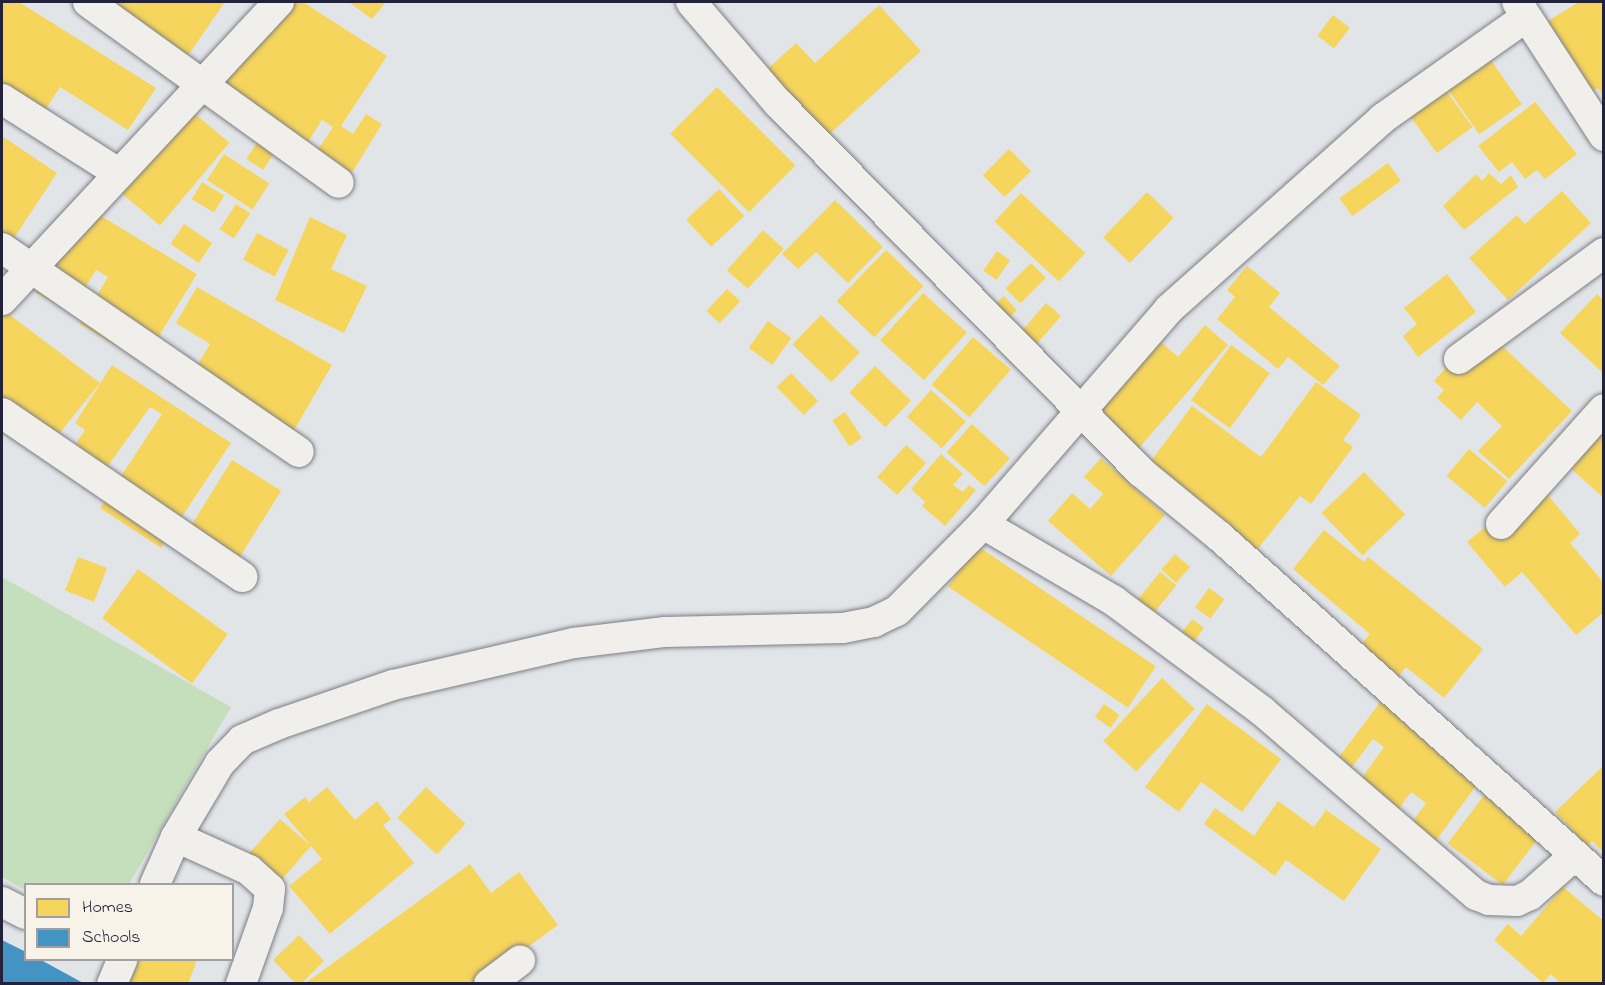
<!DOCTYPE html>
<html>
<head>
<meta charset="utf-8">
<style>
  body { margin:0 }
  #map { position:relative; width:1605px; height:985px; overflow:hidden; background:#e2e5e8; font-family:"Indie Flower",sans-serif }
  div>[style] { position:absolute }
  .green>* { inset:0; background:#c5dfbc }
  .homes>* { inset:0; background:#f6d55c; transform-origin:0 0 }
  .schools>* { inset:0; background:#4393c3 }
  .roads { filter:drop-shadow(0 0 2px #7d7e84) drop-shadow(0 0 2px #7d7e84) }
  .minor>* { height:30px; margin:-15px; padding:0 15px; transform-origin:15px; border-radius:15px; background:#f0efec }
  span { translate:-50% -50%; white-space:nowrap; text-align:center; line-height:1.15; -webkit-text-stroke:6px #f7f3e8; paint-order:stroke }
  .frame { position:absolute; inset:0; border:3px solid #22223b; pointer-events:none }
  .legend { position:absolute; left:24px; top:883px; width:210px; height:78px; box-sizing:border-box; background:#f7f3e8; border:2px solid #a29fa3; margin:0; padding:8px 10px; list-style:none; font-size:18px; color:#22223b }
  .legend li { display:flex; align-items:center; gap:12px; height:30px }
  .legend b { width:30px; border:2px solid #a29fa3 }
</style>
</head>
<body>
<div id="map">
  <div class="green">
    <i style="clip-path:polygon(2px 577px,231px 707px,129px 884px,26px 884px,25px 890px,2px 877px)"></i>
  </div>
  <div class="homes">
    <i style="clip-path:polygon(2px 2px,19px 2px,156px 88px,128px 130px,60px 87px,32px 131px,2px 111px)"></i>
    <i style="clip-path:polygon(90px 2px,225px 2px,173px 77px)"></i>
    <i style="clip-path:polygon(276px 2px,303px 2px,387px 56px,341px 126px,353px 134px,366px 114px,382px 124px,337px 197px,301px 175px,333px 127px,322px 120px,298px 157px,220px 87px)"></i>
    <i style="clip-path:polygon(349px 2px,386px 2px,372px 19px)"></i>
    <i style="clip-path:polygon(1604px 2px,1604px 98px,1598px 88px,1588px 94px,1546px 22px,1579px 2px)"></i>
    <i style="clip-path:polygon(879px 5px,921px 51px,823px 140px,762px 74px,796px 43px,815px 63px)"></i>
    <i style="left:1333px;top:15px;width:21px;height:26px;rotate:37deg"></i>
    <i style="left:1488px;top:56px;width:59px;height:52px;rotate:55deg"></i>
    <i style="left:1439px;top:81px;width:57px;height:44px;rotate:54deg"></i>
    <i style="left:717px;top:87px;width:111px;height:66px;rotate:45deg"></i>
    <i style="clip-path:polygon(1535px 102px,1577px 154px,1545px 179px,1537px 170px,1525px 179px,1512px 162px,1499px 172px,1478px 146px)"></i>
    <i style="left:188px;top:108px;width:54px;height:108px;rotate:40deg"></i>
    <i style="clip-path:polygon(2px 136px,57px 173px,2px 256px)"></i>
    <i style="left:260px;top:138px;width:20px;height:25px;rotate:33deg"></i>
    <i style="left:1009px;top:149px;width:31px;height:37px;rotate:45deg"></i>
    <i style="left:224px;top:154px;width:54px;height:31px;rotate:33deg"></i>
    <i style="left:1388px;top:163px;width:22px;height:60px;rotate:54deg"></i>
    <i style="clip-path:polygon(1489px 173px,1501px 184px,1511px 175px,1518px 187px,1464px 230px,1443px 206px,1476px 174px,1482px 181px)"></i>
    <i style="left:202px;top:182px;width:26px;height:20px;rotate:31deg"></i>
    <i style="left:719px;top:189px;width:37px;height:45px;rotate:47deg"></i>
    <i style="clip-path:polygon(1562px 191px,1591px 223px,1508px 300px,1469px 258px,1517px 215px,1525px 224px)"></i>
    <i style="left:1147px;top:192px;width:37px;height:63px;rotate:44deg"></i>
    <i style="left:1021px;top:193px;width:88px;height:39px;rotate:43deg"></i>
    <i style="clip-path:polygon(835px 200px,883px 247px,848px 283px,816px 252px,798px 269px,782px 254px)"></i>
    <i style="left:236px;top:204px;width:17px;height:30px;rotate:33deg"></i>
    <i style="clip-path:polygon(86px 207px,197px 274px,143px 362px,80px 324px,108px 277px,96px 270px,70px 312px,35px 292px)"></i>
    <i style="clip-path:polygon(310px 217px,347px 235px,331px 269px,367px 286px,344px 333px,275px 300px)"></i>
    <i style="left:184px;top:224px;width:34px;height:24px;rotate:34deg"></i>
    <i style="left:763px;top:230px;width:28px;height:54px;rotate:42deg"></i>
    <i style="left:257px;top:233px;width:36px;height:30px;rotate:28deg"></i>
    <i style="left:886px;top:250px;width:52px;height:71px;rotate:44deg"></i>
    <i style="left:997px;top:251px;width:16px;height:24px;rotate:35deg"></i>
    <i style="left:1031px;top:263px;width:21px;height:36px;rotate:45deg"></i>
    <i style="clip-path:polygon(1247px 266px,1280px 293px,1269px 307px,1340px 366px,1323px 385px,1288px 357px,1278px 369px,1217px 319px,1235px 297px,1227px 290px)"></i>
    <i style="clip-path:polygon(1447px 274px,1476px 312px,1418px 357px,1403px 336px,1417px 324px,1404px 308px)"></i>
    <i style="clip-path:polygon(197px 287px,332px 365px,283px 449px,162px 378px,173px 359px,194px 371px,210px 344px,176px 323px)"></i>
    <i style="left:727px;top:289px;width:18px;height:30px;rotate:43deg"></i>
    <i style="left:923px;top:293px;width:59px;height:64px;rotate:42deg"></i>
    <i style="clip-path:polygon(1597px 294px,1604px 301px,1604px 374px,1560px 333px)"></i>
    <i style="left:1004px;top:296px;width:19px;height:23px;rotate:47deg"></i>
    <i style="left:1046px;top:303px;width:20px;height:49px;rotate:41deg"></i>
    <i style="clip-path:polygon(6px 312px,100px 383px,42px 455px,2px 424px,2px 318px)"></i>
    <i style="left:821px;top:315px;width:54px;height:41px;rotate:44deg"></i>
    <i style="left:768px;top:321px;width:29px;height:33px;rotate:36deg"></i>
    <i style="clip-path:polygon(1488px 322px,1502px 346px,1572px 411px,1509px 479px,1478px 451px,1502px 426px,1477px 402px,1461px 420px,1437px 398px,1444px 390px,1434px 381px)"></i>
    <i style="clip-path:polygon(1205px 325px,1228px 345px,1133px 455px,1084px 413px,1152px 334px,1178px 357px)"></i>
    <i style="left:973px;top:337px;width:50px;height:63px;rotate:41deg"></i>
    <i style="left:1231px;top:345px;width:48px;height:68px;rotate:36deg"></i>
    <i style="clip-path:polygon(112px 365px,231px 443px,161px 548px,100px 508px,162px 414px,150px 407px,90px 491px,58px 470px,85px 430px,75px 423px)"></i>
    <i style="left:875px;top:366px;width:50px;height:37px;rotate:44deg"></i>
    <i style="left:791px;top:373px;width:39px;height:20px;rotate:46deg"></i>
    <i style="clip-path:polygon(1316px 382px,1361px 415px,1343px 440px,1353px 447px,1311px 504px,1300px 496px,1256px 551px,1145px 469px,1192px 406px,1261px 457px)"></i>
    <i style="left:931px;top:390px;width:47px;height:36px;rotate:42deg"></i>
    <i style="left:845px;top:412px;width:31px;height:15px;rotate:57deg"></i>
    <i style="clip-path:polygon(1604px 419px,1604px 498px,1568px 466px)"></i>
    <i style="left:972px;top:424px;width:51px;height:38px;rotate:42deg"></i>
    <i style="left:906px;top:445px;width:27px;height:43px;rotate:42deg"></i>
    <i style="left:1469px;top:449px;width:50px;height:35px;rotate:40deg"></i>
    <i style="clip-path:polygon(941px 454px,963px 474px,953px 485px,963px 492px,969px 485px,976px 490px,945px 526px,922px 506px,925px 502px,911px 489px)"></i>
    <i style="clip-path:polygon(1101px 458px,1165px 515px,1111px 576px,1048px 521px,1072px 493px,1090px 509px,1103px 494px,1084px 477px)"></i>
    <i style="left:232px;top:460px;width:58px;height:102px;rotate:32deg"></i>
    <i style="left:1364px;top:472px;width:59px;height:59px;rotate:46deg"></i>
    <i style="clip-path:polygon(1547px 494px,1580px 534px,1570px 543px,1604px 583px,1604px 612px,1576px 635px,1522px 572px,1505px 587px,1467px 542px,1509px 507px)"></i>
    <i style="clip-path:polygon(1324px 530px,1364px 562px,1368px 557px,1483px 649px,1444px 698px,1406px 667px,1397px 678px,1359px 647px,1370px 634px,1293px 569px)"></i>
    <i style="left:976px;top:545px;width:217px;height:50px;rotate:34deg"></i>
    <i style="left:1175px;top:554px;width:20px;height:21px;rotate:41deg"></i>
    <i style="left:78px;top:557px;width:31px;height:36px;rotate:21deg"></i>
    <i style="left:138px;top:569px;width:111px;height:61px;rotate:36deg"></i>
    <i style="left:1160px;top:572px;width:21px;height:36px;rotate:39deg"></i>
    <i style="left:1209px;top:588px;width:19px;height:24px;rotate:36deg"></i>
    <i style="left:1192px;top:619px;width:15px;height:23px;rotate:37deg"></i>
    <i style="left:1162px;top:678px;width:45px;height:86px;rotate:43deg"></i>
    <i style="clip-path:polygon(1381px 701px,1483px 776px,1435px 842px,1410px 825px,1426px 803px,1411px 792px,1398px 810px,1359px 782px,1384px 747px,1373px 739px,1352px 767px,1339px 757px)"></i>
    <i style="left:1104px;top:704px;width:19px;height:16px;rotate:35deg"></i>
    <i style="clip-path:polygon(1207px 704px,1281px 759px,1242px 812px,1201px 782px,1179px 812px,1145px 787px)"></i>
    <i style="clip-path:polygon(1601px 768px,1604px 771px,1604px 853px,1592px 841px,1587px 846px,1555px 812px)"></i>
    <i style="clip-path:polygon(327px 787px,355px 820px,377px 801px,391px 819px,383px 825px,414px 863px,330px 934px,289px 886px,322px 859px,311px 846px,277px 885px,245px 858px,280px 819px,311px 846px,284px 814px,305px 797px,309px 802px)"></i>
    <i style="left:426px;top:787px;width:54px;height:42px;rotate:43deg"></i>
    <i style="left:1485px;top:794px;width:69px;height:62px;rotate:37deg"></i>
    <i style="clip-path:polygon(1278px 801px,1314px 827px,1326px 810px,1381px 849px,1344px 901px,1286px 860px,1275px 876px,1204px 824px,1215px 808px,1254px 836px)"></i>
    <i style="clip-path:polygon(470px 864px,491px 893px,519px 872px,558px 925px,477px 984px,304px 984px)"></i>
    <i style="clip-path:polygon(1563px 887px,1604px 921px,1604px 984px,1561px 984px,1551px 974px,1543px 983px,1494px 940px,1508px 924px,1521px 936px)"></i>
    <i style="clip-path:polygon(299px 935px,324px 961px,301px 984px,296px 984px,273px 960px)"></i>
    <i style="clip-path:polygon(132px 960px,197px 960px,188px 984px,122px 984px)"></i>
  </div>
  <div class="schools">
    <i style="clip-path:polygon(2px 940px,26px 952px,26px 960px,41px 960px,85px 984px,2px 984px)"></i>
  </div>
  <div class="roads">
    <div class="minor">
      <i style="left:88px;top:2px;width:309px;rotate:35.8deg"></i>
      <i style="left:691px;top:2px;width:133px;rotate:49.3deg"></i>
      <i style="left:778px;top:103px;width:518px;rotate:45.47deg"></i>
      <i style="left:1141px;top:472px;width:101px;rotate:39.4deg"></i>
      <i style="left:1219px;top:536px;width:517px;rotate:41.86deg"></i>
      <i style="left:1517px;top:2px;width:160px;rotate:57deg"></i>
      <i style="left:2px;top:99px;width:138px;rotate:32.5deg"></i>
      <i style="left:2px;top:248px;width:360px;rotate:34.5deg"></i>
      <i style="left:2px;top:300px;width:407px;rotate:-47.1deg"></i>
      <i style="left:1459px;top:359px;width:180px;rotate:-36.2deg"></i>
      <i style="left:2px;top:413px;width:291px;rotate:34.3deg"></i>
      <i style="left:983px;top:524px;width:152px;rotate:30.4deg"></i>
      <i style="left:1114px;top:601px;width:184px;rotate:36.6deg"></i>
      <i style="left:1262px;top:711px;width:282px;rotate:40.7deg"></i>
      <i style="left:1476px;top:895px;width:14px;rotate:21deg"></i>
      <i style="left:1489px;top:900px;width:28px;rotate:2deg"></i>
      <i style="left:1517px;top:901px;width:14px;rotate:-25deg"></i>
      <i style="left:1530px;top:895px;width:60px;rotate:-41.6deg"></i>
      <i style="left:1501px;top:524px;width:154px;rotate:-48.2deg"></i>
      <i style="left:176px;top:837px;width:80px;rotate:24.3deg"></i>
      <i style="left:249px;top:870px;width:28px;rotate:42deg"></i>
      <i style="left:270px;top:889px;width:19px;rotate:96deg"></i>
      <i style="left:268px;top:908px;width:81px;rotate:109.6deg"></i>
      <i style="left:155px;top:884px;width:51px;rotate:-65.9deg"></i>
      <i style="left:176px;top:837px;width:86px;rotate:-59.3deg"></i>
      <i style="left:220px;top:763px;width:32px;rotate:-46deg"></i>
      <i style="left:242px;top:740px;width:40px;rotate:-23.4deg"></i>
      <i style="left:279px;top:724px;width:120px;rotate:-18.9deg"></i>
      <i style="left:393px;top:685px;width:186px;rotate:-13.1deg"></i>
      <i style="left:574px;top:643px;width:92px;rotate:-6.9deg"></i>
      <i style="left:665px;top:632px;width:178px;rotate:-1.3deg"></i>
      <i style="left:843px;top:628px;width:32px;rotate:-11deg"></i>
      <i style="left:874px;top:622px;width:25px;rotate:-26deg"></i>
      <i style="left:897px;top:611px;width:122px;rotate:-45.3deg"></i>
      <i style="left:983px;top:524px;width:284px;rotate:-49.1deg"></i>
      <i style="left:1169px;top:309px;width:287px;rotate:-41.7deg"></i>
      <i style="left:1383px;top:118px;width:174px;rotate:-35.2deg"></i>
      <i style="left:2px;top:902px;width:27px;rotate:27deg"></i>
      <i style="left:112px;top:984px;width:26px;rotate:-67deg"></i>
      <i style="left:489px;top:984px;width:39px;rotate:-37deg"></i>
    </div>
  </div>
  <div class="frame"></div>
  <ul class="legend">
  <li><b style="height:16px;background:#f6d55c"></b>Homes</li>
  <li><b style="height:16px;background:#4393c3"></b>Schools</li>
  </ul>
</div>
</body>
</html>
